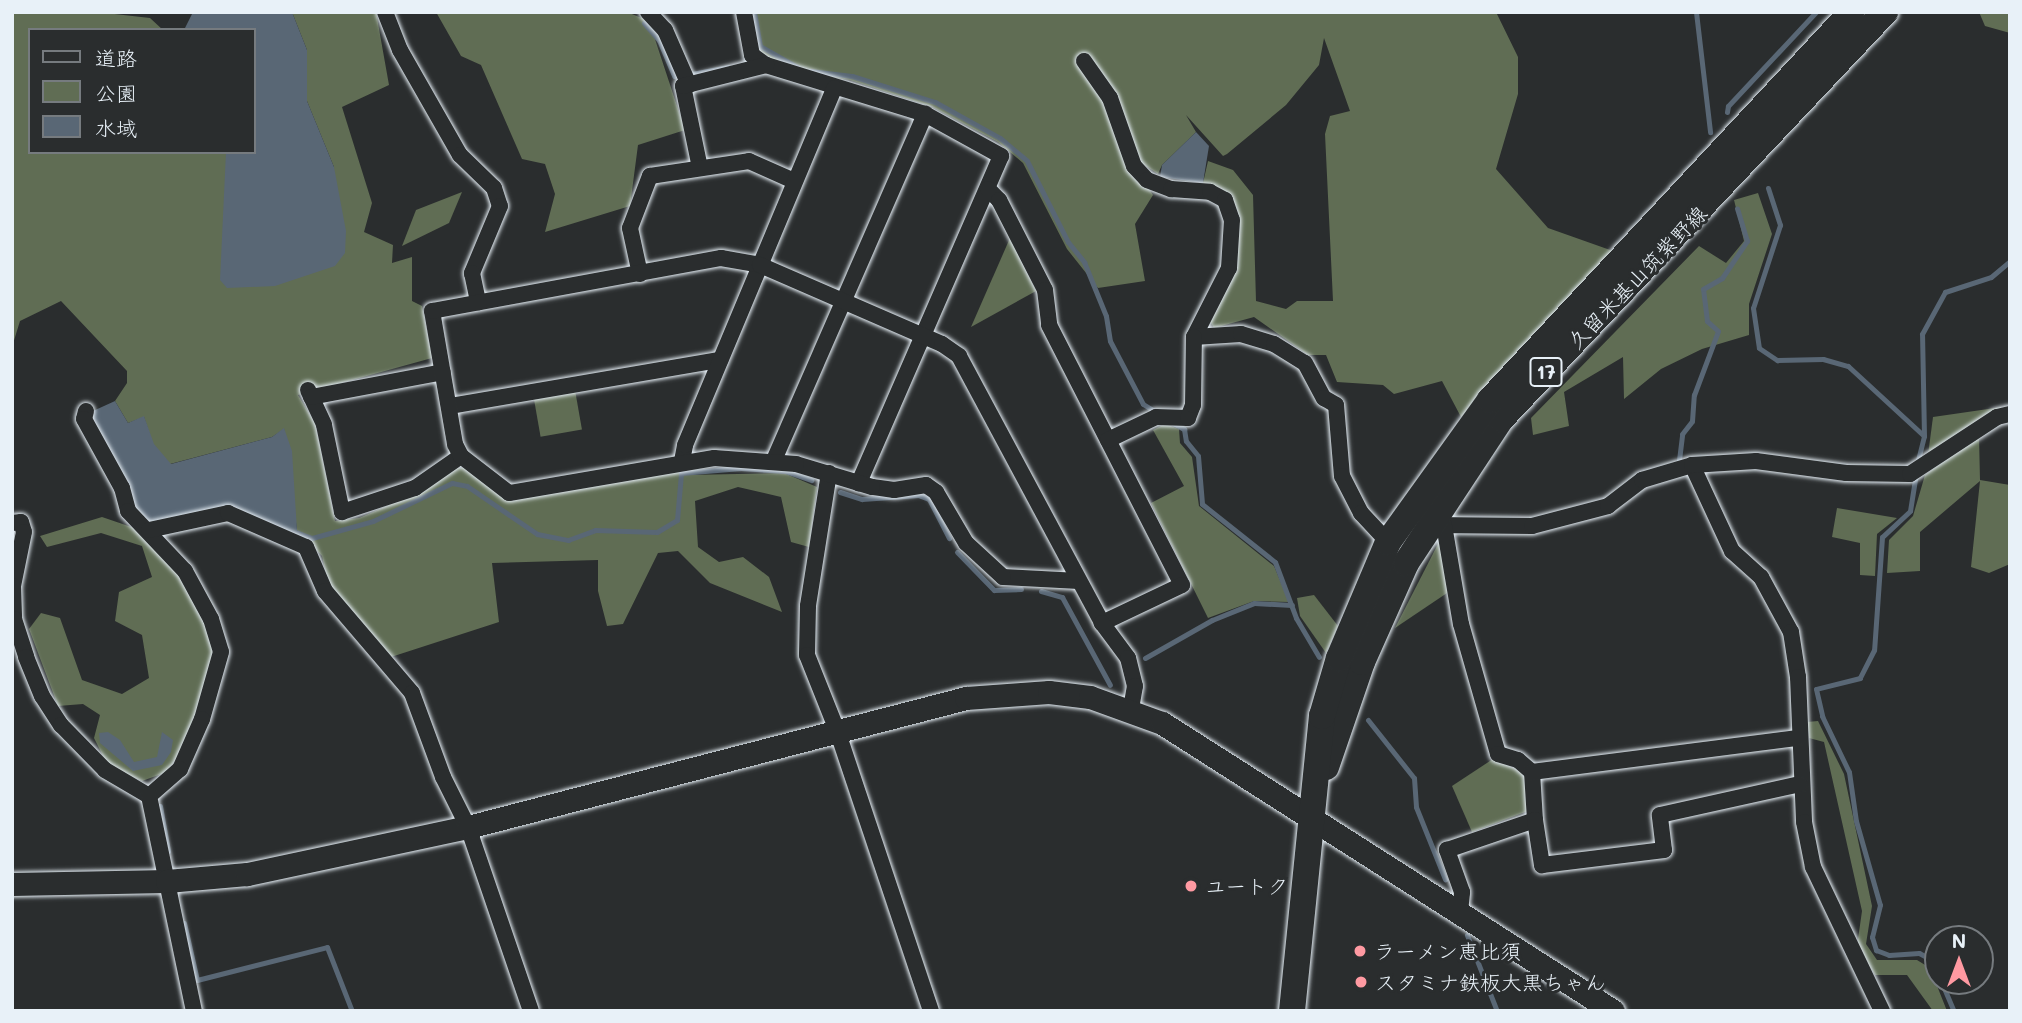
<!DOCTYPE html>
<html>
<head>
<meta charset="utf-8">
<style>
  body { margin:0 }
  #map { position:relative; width:2022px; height:1023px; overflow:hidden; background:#2a2d2e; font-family:Mali,"Klee One",sans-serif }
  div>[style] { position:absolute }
  .green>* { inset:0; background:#606d54; transform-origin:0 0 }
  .water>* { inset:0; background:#596775 }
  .stream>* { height:5px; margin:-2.5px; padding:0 2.5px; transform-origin:2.5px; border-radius:2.5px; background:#596775 }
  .roads { filter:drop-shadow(0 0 2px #e8f1f8) drop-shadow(0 0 2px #e8f1f8) }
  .street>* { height:16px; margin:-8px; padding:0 8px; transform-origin:8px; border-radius:8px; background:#2a2d2e }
  .secondary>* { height:23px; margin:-11.5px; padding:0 11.5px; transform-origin:11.5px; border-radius:11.5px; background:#2a2d2e }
  .primary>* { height:26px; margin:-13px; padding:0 13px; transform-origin:13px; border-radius:13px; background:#2a2d2e }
  .dots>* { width:19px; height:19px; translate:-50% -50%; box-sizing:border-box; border:4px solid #2a2d2e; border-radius:50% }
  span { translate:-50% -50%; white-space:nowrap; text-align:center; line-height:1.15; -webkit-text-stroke:6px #2a2d2e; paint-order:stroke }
  .shield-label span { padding:2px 5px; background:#2a2d2e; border:2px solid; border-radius:5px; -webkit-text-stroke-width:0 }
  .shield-label { font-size:19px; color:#e8f1f8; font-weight:700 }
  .street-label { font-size:21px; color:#e8f1f8 }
  .poi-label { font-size:21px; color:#e8f1f8 }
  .left { translate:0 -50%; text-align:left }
  .frame { position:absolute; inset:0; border:14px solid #e8f1f8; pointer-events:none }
  .legend { position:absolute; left:28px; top:28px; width:228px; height:126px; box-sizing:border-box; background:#2a2d2e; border:2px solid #767b7f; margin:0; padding:9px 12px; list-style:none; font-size:21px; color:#e8f1f8 }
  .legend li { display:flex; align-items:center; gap:14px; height:35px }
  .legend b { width:35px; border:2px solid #767b7f }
  .north { position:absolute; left:1924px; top:925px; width:70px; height:70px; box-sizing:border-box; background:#2a2d2e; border:2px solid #767b7f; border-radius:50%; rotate:0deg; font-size:19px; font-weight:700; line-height:28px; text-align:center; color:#e8f1f8 }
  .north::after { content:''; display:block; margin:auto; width:24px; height:32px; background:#ff9aa2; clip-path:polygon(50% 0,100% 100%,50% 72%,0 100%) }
</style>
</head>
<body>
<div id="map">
  <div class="green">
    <i style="clip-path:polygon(12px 12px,97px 12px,150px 18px,163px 30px,30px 30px,30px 152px,226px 152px,227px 190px,334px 167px,307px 101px,307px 50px,292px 12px,376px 12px,389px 85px,342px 107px,372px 203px,364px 232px,393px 245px,392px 263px,412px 257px,412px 301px,422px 306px,432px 358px,298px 395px,315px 423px,335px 521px,359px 518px,422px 491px,454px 468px,466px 468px,511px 501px,678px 470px,685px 475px,784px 473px,817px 487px,809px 547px,791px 542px,781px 497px,738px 487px,695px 501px,698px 547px,719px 562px,743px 557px,769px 577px,782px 612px,710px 583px,678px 551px,658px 553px,623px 624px,607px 626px,598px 591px,598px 560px,492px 563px,499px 622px,391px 657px,330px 592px,322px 556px,297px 530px,284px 429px,272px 437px,170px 464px,153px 444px,144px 417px,128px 423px,115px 401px,127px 383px,127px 371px,61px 301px,20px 321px,12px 347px)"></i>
    <i style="clip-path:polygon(436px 12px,627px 12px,649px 21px,685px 130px,638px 145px,630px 206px,545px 232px,555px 194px,545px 164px,522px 159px,481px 65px,461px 56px)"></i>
    <i style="clip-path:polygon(749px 12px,1496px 12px,1518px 57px,1518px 94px,1496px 169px,1548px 228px,1613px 251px,1461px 417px,1442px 381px,1394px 394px,1383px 385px,1337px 382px,1326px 355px,1308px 355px,1254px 317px,1214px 328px,1207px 316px,1231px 281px,1229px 195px,1203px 183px,1208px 161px,1233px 170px,1253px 195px,1256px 301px,1286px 309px,1297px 301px,1333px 301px,1325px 134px,1330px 116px,1350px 111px,1324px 38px,1319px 65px,1286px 105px,1227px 154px,1223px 156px,1186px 115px,1196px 132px,1162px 165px,1158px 174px,1123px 151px,1153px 195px,1135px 224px,1145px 281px,1098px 288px,1067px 249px,1023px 163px,998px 142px,932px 107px,850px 80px,805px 72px,756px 52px)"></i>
    <i style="clip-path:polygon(1979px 12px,2010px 12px,2010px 33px,1985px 26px)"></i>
    <i style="clip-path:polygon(462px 192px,449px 223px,402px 246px,416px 210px)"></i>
    <i style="clip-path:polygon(1758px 193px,1772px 234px,1749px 304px,1749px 335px,1702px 349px,1661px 369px,1624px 399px,1623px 357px,1564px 392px,1569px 426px,1533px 435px,1531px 418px,1699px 246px,1726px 263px,1744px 241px,1734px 200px)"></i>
    <i style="clip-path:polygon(1010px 238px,1036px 291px,971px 327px)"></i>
    <i style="left:575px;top:390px;width:40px;height:42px;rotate:80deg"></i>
    <i style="clip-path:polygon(2002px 407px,1928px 455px,1933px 417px)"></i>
    <i style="clip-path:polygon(1165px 424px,1179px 429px,1180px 443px,1192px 457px,1199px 506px,1274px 566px,1289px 602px,1254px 601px,1208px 618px,1151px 503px,1184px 486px,1153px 430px)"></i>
    <i style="clip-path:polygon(1979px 436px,1980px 480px,2010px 485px,2010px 564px,1989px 573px,1971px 567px,1980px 481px,1920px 532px,1920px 571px,1887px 573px,1889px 540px,1913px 516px,1925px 475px)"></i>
    <i style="clip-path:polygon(1837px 508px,1897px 518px,1877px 534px,1875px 576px,1860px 575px,1860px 543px,1832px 537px)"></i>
    <i style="clip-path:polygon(102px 517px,149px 533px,191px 587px,215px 650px,188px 741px,167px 772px,142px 781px,108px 766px,94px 738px,100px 715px,83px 704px,58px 706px,29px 629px,41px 613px,60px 618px,82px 680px,122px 694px,149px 678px,142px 635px,115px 621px,119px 592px,152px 577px,142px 546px,101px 533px,47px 547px,40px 536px)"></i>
    <i style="clip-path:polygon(1439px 542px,1450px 591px,1395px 628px)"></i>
    <i style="clip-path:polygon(1314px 595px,1338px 626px,1326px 653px,1300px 616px,1297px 598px)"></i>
    <i style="clip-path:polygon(1818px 721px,1844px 774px,1872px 906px,1866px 944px,1877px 960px,1917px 960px,1930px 968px,1947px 1011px,1933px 1011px,1907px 975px,1875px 975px,1857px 946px,1862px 911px,1824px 742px,1809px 738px,1807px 722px)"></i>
    <i style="clip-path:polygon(1493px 759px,1525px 773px,1528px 811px,1472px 832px,1452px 786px)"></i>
  </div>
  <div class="water">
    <i style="clip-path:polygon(193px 12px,292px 12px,307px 50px,307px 101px,334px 167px,346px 231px,345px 253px,335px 266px,275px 286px,227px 288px,220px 280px,226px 152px,254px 152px,254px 30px,184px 30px)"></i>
    <i style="clip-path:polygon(1196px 132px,1209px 146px,1203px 183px,1160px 177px,1162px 165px)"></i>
    <i style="clip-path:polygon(115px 401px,128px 423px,144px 416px,154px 444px,171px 464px,272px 437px,284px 428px,292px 451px,297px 530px,304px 533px,303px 538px,241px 512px,147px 523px,133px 510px,92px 423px,93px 411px)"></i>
    <i style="clip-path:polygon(108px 732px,120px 740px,134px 762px,157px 757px,162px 732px,173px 740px,171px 752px,162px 765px,133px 771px,100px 743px,99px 733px)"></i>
  </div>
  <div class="stream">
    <i style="left:754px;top:12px;width:35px;rotate:80deg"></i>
    <i style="left:760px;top:46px;width:43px;rotate:29.6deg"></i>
    <i style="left:1696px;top:12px;width:121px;rotate:83.3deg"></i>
    <i style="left:644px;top:23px;width:23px;rotate:49deg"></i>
    <i style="left:659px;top:40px;width:39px;rotate:67deg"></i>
    <i style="left:810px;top:71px;width:42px;rotate:6.8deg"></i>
    <i style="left:852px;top:76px;width:87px;rotate:17.4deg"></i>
    <i style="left:935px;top:102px;width:74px;rotate:29deg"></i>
    <i style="left:1000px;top:138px;width:35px;rotate:40deg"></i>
    <i style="left:1027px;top:161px;width:91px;rotate:63.2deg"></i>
    <i style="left:1068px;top:242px;width:26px;rotate:51deg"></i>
    <i style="left:1084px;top:262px;width:58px;rotate:67.8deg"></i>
    <i style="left:1106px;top:316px;width:25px;rotate:81deg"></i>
    <i style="left:1110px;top:341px;width:71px;rotate:62.4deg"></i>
    <i style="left:1143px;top:404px;width:15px;rotate:32deg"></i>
    <i style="left:692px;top:74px;width:36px;rotate:-11deg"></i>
    <i style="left:1727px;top:112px;width:6px;rotate:-81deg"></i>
    <i style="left:1728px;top:106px;width:129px;rotate:-46.9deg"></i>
    <i style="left:1768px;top:188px;width:39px;rotate:72deg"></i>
    <i style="left:1780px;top:225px;width:87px;rotate:108deg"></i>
    <i style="left:1753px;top:308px;width:40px;rotate:81.5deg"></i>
    <i style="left:1759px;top:348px;width:22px;rotate:34deg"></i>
    <i style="left:1777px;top:360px;width:46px;rotate:-1.2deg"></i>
    <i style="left:1823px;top:359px;width:26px;rotate:16deg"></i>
    <i style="left:1848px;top:366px;width:103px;rotate:42.6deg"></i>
    <i style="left:1924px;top:436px;width:29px;rotate:104deg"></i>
    <i style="left:2010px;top:224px;width:3px;rotate:90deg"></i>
    <i style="left:1173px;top:423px;width:13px;rotate:29deg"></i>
    <i style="left:1184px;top:429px;width:12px;rotate:81deg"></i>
    <i style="left:1186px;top:441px;width:19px;rotate:51deg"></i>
    <i style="left:1198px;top:456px;width:48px;rotate:85.2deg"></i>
    <i style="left:1202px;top:504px;width:93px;rotate:38.5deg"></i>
    <i style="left:1275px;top:562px;width:60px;rotate:69.4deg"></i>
    <i style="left:1296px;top:618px;width:45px;rotate:59.5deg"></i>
    <i style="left:1924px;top:436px;width:102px;rotate:-91.1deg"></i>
    <i style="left:1922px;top:334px;width:48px;rotate:-61.3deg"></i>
    <i style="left:1945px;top:292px;width:48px;rotate:-18.1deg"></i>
    <i style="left:1991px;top:277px;width:25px;rotate:-40deg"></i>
    <i style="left:1679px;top:460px;width:26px;rotate:-83deg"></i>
    <i style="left:1682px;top:434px;width:16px;rotate:-52deg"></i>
    <i style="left:1692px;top:421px;width:26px;rotate:-86deg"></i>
    <i style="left:1694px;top:395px;width:68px;rotate:-69.4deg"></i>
    <i style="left:1718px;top:331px;width:15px;rotate:-138deg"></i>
    <i style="left:1707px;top:321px;width:32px;rotate:-97deg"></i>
    <i style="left:1703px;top:289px;width:22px;rotate:-30deg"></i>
    <i style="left:1722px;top:278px;width:45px;rotate:-56deg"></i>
    <i style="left:1747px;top:241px;width:34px;rotate:-107deg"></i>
    <i style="left:1916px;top:473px;width:38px;rotate:99deg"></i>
    <i style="left:1910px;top:511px;width:38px;rotate:137deg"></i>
    <i style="left:1882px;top:537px;width:113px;rotate:94deg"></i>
    <i style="left:1874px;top:650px;width:31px;rotate:117deg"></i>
    <i style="left:1860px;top:678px;width:45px;rotate:166deg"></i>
    <i style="left:1816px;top:689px;width:28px;rotate:77deg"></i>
    <i style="left:1822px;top:716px;width:62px;rotate:64.3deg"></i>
    <i style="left:1849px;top:772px;width:49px;rotate:81.9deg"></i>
    <i style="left:1856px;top:821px;width:87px;rotate:74.1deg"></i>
    <i style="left:1880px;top:905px;width:33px;rotate:104deg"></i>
    <i style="left:1872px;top:937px;width:14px;rotate:73deg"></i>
    <i style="left:1876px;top:950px;width:14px;rotate:21deg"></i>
    <i style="left:1889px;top:955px;width:30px;rotate:-4deg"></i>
    <i style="left:1919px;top:953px;width:17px;rotate:28deg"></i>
    <i style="left:1934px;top:961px;width:13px;rotate:72deg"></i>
    <i style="left:840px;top:492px;width:23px;rotate:18deg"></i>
    <i style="left:862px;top:499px;width:56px;rotate:-4.1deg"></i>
    <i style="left:918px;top:495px;width:12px;rotate:20deg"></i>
    <i style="left:929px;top:499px;width:44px;rotate:62.9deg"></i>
    <i style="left:298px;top:533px;width:15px;rotate:20deg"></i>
    <i style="left:312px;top:538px;width:63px;rotate:-15.6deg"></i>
    <i style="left:373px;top:521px;width:88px;rotate:-25.7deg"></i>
    <i style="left:452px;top:483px;width:15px;rotate:11deg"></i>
    <i style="left:467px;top:486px;width:85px;rotate:34.4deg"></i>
    <i style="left:537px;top:534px;width:32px;rotate:11deg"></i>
    <i style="left:568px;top:540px;width:29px;rotate:-20deg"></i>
    <i style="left:595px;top:530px;width:62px;rotate:1.8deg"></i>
    <i style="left:657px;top:532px;width:23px;rotate:-31deg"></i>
    <i style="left:677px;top:520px;width:47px;rotate:-85.1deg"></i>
    <i style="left:681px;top:473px;width:60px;rotate:-4.8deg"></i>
    <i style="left:741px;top:468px;width:44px;rotate:3.9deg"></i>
    <i style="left:785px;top:471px;width:28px;rotate:19deg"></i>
    <i style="left:957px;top:552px;width:53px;rotate:45.8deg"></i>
    <i style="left:994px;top:590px;width:27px;rotate:-2deg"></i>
    <i style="left:1041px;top:591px;width:22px;rotate:16deg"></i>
    <i style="left:1062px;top:597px;width:100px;rotate:61.4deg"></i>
    <i style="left:1145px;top:658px;width:77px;rotate:-29.6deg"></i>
    <i style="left:1212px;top:620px;width:45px;rotate:-22deg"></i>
    <i style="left:1254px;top:603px;width:38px;rotate:3deg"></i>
    <i style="left:1368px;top:720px;width:74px;rotate:51.6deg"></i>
    <i style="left:1414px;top:778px;width:29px;rotate:86deg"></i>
    <i style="left:1416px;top:807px;width:78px;rotate:68.1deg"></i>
    <i style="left:160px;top:806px;width:46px;rotate:79.9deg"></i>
    <i style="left:184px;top:923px;width:58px;rotate:77.2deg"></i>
    <i style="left:197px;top:980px;width:134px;rotate:-14.2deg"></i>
    <i style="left:327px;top:947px;width:69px;rotate:68.7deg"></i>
    <i style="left:1467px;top:935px;width:82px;rotate:68.5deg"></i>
    <i style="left:1941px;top:981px;width:33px;rotate:67deg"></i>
  </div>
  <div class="roads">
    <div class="street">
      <i style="left:385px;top:12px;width:41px;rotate:68.5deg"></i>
      <i style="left:400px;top:50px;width:121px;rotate:60.3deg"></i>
      <i style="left:460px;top:155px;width:47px;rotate:44.1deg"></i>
      <i style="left:494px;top:188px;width:19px;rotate:72deg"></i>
      <i style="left:500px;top:206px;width:73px;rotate:112.7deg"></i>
      <i style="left:472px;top:273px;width:30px;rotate:78deg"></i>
      <i style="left:648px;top:12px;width:25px;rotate:47deg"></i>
      <i style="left:665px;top:30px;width:60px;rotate:66.4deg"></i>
      <i style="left:744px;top:12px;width:44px;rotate:79.5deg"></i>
      <i style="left:752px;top:55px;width:17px;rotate:36deg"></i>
      <i style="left:766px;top:65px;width:166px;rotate:17.1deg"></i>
      <i style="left:925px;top:114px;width:87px;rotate:28.9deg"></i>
      <i style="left:1001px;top:156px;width:357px;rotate:113.5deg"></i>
      <i style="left:1084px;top:61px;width:45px;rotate:54.9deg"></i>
      <i style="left:1110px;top:98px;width:72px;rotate:70.6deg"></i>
      <i style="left:1134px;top:166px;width:19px;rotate:47deg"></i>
      <i style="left:1147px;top:180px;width:26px;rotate:21deg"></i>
      <i style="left:1171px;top:189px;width:39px;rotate:4deg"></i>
      <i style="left:1210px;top:192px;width:17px;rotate:28deg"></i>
      <i style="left:1225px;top:200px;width:21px;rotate:71deg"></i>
      <i style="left:1232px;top:220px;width:48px;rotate:93.6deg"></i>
      <i style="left:1229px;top:268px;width:77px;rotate:116.9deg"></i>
      <i style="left:1194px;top:337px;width:47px;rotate:-3.7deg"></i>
      <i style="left:1241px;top:334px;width:34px;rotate:17deg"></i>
      <i style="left:1274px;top:344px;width:36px;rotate:32deg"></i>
      <i style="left:1305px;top:363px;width:40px;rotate:62deg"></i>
      <i style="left:1324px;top:398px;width:14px;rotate:30deg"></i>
      <i style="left:1336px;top:405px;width:71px;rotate:85.2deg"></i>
      <i style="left:1342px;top:476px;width:42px;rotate:62.8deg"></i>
      <i style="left:1361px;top:513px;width:40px;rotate:47deg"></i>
      <i style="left:700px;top:168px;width:84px;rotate:-101.7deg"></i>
      <i style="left:683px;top:86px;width:86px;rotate:-14.2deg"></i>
      <i style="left:988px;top:189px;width:16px;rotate:45deg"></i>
      <i style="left:999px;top:200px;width:101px;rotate:62.9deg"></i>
      <i style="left:1045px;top:290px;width:35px;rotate:83deg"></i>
      <i style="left:1049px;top:325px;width:292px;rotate:62.9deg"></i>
      <i style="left:1182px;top:585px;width:89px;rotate:154.6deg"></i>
      <i style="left:640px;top:274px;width:47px;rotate:-102.3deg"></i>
      <i style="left:630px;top:228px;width:56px;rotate:-69deg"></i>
      <i style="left:650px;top:176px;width:100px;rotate:-8.6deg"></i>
      <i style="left:749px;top:161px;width:49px;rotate:24deg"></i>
      <i style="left:308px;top:390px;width:38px;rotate:65deg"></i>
      <i style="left:324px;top:425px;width:89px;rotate:78.3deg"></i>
      <i style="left:342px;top:512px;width:77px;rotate:-18.2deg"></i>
      <i style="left:415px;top:488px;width:56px;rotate:-34.8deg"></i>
      <i style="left:311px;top:397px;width:134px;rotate:-10.7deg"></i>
      <i style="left:450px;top:406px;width:274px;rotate:-9.7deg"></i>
      <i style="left:86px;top:411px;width:8px;rotate:104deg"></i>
      <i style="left:84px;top:419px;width:79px;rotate:61.2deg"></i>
      <i style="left:122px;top:488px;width:24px;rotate:75deg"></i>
      <i style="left:128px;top:511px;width:83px;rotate:46.5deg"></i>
      <i style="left:185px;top:571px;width:55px;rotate:61.6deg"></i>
      <i style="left:211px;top:619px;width:34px;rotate:73deg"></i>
      <i style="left:221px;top:652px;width:70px;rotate:105.8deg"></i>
      <i style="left:202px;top:719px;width:55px;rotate:113.7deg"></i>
      <i style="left:180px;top:769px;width:41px;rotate:138.9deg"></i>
      <i style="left:1108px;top:440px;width:53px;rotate:-25.6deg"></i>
      <i style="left:1156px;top:417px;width:32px;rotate:2deg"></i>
      <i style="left:1188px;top:418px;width:14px;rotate:-69deg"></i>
      <i style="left:1193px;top:405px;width:68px;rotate:-89.2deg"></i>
      <i style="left:774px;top:460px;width:378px;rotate:-66.4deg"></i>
      <i style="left:682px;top:461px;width:16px;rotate:-79deg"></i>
      <i style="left:685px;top:445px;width:387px;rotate:-67.3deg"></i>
      <i style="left:1692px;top:465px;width:95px;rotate:65.1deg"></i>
      <i style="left:1732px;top:551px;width:39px;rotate:42deg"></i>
      <i style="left:1761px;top:577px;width:63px;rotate:61.4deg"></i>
      <i style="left:1791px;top:632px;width:46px;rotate:81.2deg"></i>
      <i style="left:1798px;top:677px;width:145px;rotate:87.6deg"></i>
      <i style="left:1804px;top:822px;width:46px;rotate:78.7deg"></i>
      <i style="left:1813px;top:867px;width:160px;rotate:64.4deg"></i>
      <i style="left:829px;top:473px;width:135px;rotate:99deg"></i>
      <i style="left:808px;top:606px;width:49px;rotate:91.2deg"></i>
      <i style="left:807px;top:655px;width:84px;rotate:68.3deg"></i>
      <i style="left:838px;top:733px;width:293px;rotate:71.5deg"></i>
      <i style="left:12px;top:523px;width:9px;rotate:-6deg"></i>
      <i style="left:21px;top:522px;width:10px;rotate:73deg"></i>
      <i style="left:24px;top:532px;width:55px;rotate:101.5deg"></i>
      <i style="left:13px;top:586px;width:33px;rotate:88deg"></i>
      <i style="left:14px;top:619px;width:40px;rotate:72deg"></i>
      <i style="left:26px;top:657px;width:42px;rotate:67.7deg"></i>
      <i style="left:42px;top:696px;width:35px;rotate:57deg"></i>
      <i style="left:61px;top:725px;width:63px;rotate:45.6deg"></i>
      <i style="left:105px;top:770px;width:51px;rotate:30.6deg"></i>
      <i style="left:149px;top:796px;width:220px;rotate:78.2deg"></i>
      <i style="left:1432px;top:525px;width:100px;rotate:0.6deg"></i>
      <i style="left:1532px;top:526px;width:79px;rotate:-14.7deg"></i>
      <i style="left:1608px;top:506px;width:43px;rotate:-37.4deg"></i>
      <i style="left:1642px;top:480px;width:52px;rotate:-16.7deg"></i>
      <i style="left:1692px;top:465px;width:64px;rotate:-3.6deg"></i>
      <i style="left:1756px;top:461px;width:91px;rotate:7.6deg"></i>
      <i style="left:1846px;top:473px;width:64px;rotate:0.9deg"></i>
      <i style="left:1910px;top:474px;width:104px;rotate:-33.2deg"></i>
      <i style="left:1997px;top:417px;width:13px;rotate:-13deg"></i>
      <i style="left:1444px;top:525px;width:100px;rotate:80.3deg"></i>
      <i style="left:1461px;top:624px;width:135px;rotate:74.1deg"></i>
      <i style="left:1498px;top:754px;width:21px;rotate:17deg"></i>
      <i style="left:1518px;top:760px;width:18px;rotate:41deg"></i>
      <i style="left:149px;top:530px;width:81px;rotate:-12.1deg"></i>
      <i style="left:228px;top:513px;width:85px;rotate:23.6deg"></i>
      <i style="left:306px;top:547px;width:48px;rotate:66.6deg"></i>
      <i style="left:325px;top:591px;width:134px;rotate:49.5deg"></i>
      <i style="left:412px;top:693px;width:90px;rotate:69.7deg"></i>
      <i style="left:443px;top:777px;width:56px;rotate:63.4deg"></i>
      <i style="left:468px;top:827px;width:194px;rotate:71.1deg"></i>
      <i style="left:1079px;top:581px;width:76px;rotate:-177deg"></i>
      <i style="left:1003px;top:577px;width:50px;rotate:-137.4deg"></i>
      <i style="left:966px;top:543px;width:59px;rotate:-120.5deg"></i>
      <i style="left:936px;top:492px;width:12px;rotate:-145deg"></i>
      <i style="left:926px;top:485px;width:32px;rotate:171deg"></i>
      <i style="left:894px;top:490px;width:22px;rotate:-172deg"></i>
      <i style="left:872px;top:487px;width:79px;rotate:-163.2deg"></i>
      <i style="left:796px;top:464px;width:82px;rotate:-175.8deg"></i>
      <i style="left:714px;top:458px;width:208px;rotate:170.3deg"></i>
      <i style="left:509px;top:493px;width:61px;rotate:-142.4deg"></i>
      <i style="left:461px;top:456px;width:13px;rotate:-117deg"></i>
      <i style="left:455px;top:444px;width:135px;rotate:-99.8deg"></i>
      <i style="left:432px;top:311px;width:294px;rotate:-10.4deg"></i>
      <i style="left:721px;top:258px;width:40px;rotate:10deg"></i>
      <i style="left:760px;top:265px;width:198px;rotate:23.5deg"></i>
      <i style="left:942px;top:344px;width:21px;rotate:35deg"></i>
      <i style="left:959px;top:356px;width:303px;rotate:61.8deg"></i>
      <i style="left:1102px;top:623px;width:44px;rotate:53.4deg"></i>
      <i style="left:1128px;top:658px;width:29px;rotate:76deg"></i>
      <i style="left:1135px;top:686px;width:23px;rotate:100deg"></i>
      <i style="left:1535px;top:820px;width:48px;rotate:-93.6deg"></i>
      <i style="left:1532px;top:772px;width:268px;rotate:-7.3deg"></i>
      <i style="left:1460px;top:912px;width:20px;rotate:-84deg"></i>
      <i style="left:1462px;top:892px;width:45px;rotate:-109.7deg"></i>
      <i style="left:1447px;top:850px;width:93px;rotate:-18.8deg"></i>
      <i style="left:1535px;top:820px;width:46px;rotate:81.2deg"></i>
      <i style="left:1542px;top:865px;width:123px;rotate:-7deg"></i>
      <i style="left:1664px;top:850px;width:35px;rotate:-97deg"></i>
      <i style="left:1660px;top:815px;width:143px;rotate:-12.5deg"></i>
    </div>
    <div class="secondary">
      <i style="left:12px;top:884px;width:155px;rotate:-1.1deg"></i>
      <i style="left:167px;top:881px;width:80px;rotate:-5deg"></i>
      <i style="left:247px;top:874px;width:226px;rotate:-12deg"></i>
      <i style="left:468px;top:827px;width:514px;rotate:-14.52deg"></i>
      <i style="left:966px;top:698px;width:83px;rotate:-4.1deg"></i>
      <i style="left:1049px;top:692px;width:41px;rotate:7deg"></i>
      <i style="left:1090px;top:697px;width:77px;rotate:19.9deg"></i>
      <i style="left:1162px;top:723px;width:535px;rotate:32.56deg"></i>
    </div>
    <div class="primary">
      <i style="left:1326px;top:767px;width:111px;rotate:-71.1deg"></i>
      <i style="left:1362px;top:662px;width:108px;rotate:-66deg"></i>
      <i style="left:1406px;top:563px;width:173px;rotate:-56.6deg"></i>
      <i style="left:1501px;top:419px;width:560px;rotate:-46.67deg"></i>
      <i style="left:1292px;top:1011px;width:297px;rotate:-84.2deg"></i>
      <i style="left:1322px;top:716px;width:60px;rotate:-73.7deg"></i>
      <i style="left:1339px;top:658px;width:126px;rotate:-67.1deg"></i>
      <i style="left:1388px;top:542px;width:175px;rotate:-54.3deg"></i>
      <i style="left:1490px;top:400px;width:531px;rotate:-46.99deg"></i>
    </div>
  </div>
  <div class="dots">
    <i style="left:1191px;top:886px;background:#ff9aa2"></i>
    <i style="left:1360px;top:951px;background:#ff9aa2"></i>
    <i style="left:1361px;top:982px;background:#ff9aa2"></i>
  </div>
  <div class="shield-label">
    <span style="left:1546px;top:372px">17</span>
  </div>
  <div class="street-label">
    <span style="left:1637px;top:277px;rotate:-46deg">久留米基山筑紫野線</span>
  </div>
  <div class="poi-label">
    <span class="left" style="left:1205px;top:886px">ユートク</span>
    <span class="left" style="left:1374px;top:951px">ラーメン恵比須</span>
    <span class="left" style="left:1375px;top:982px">スタミナ鉄板大黒ちゃん</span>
  </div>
  <div class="frame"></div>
  <ul class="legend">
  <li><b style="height:9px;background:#2a2d2e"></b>道路</li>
  <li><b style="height:19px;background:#606d54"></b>公園</li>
  <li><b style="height:19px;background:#596775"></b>水域</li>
  </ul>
  <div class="north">N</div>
</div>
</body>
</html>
